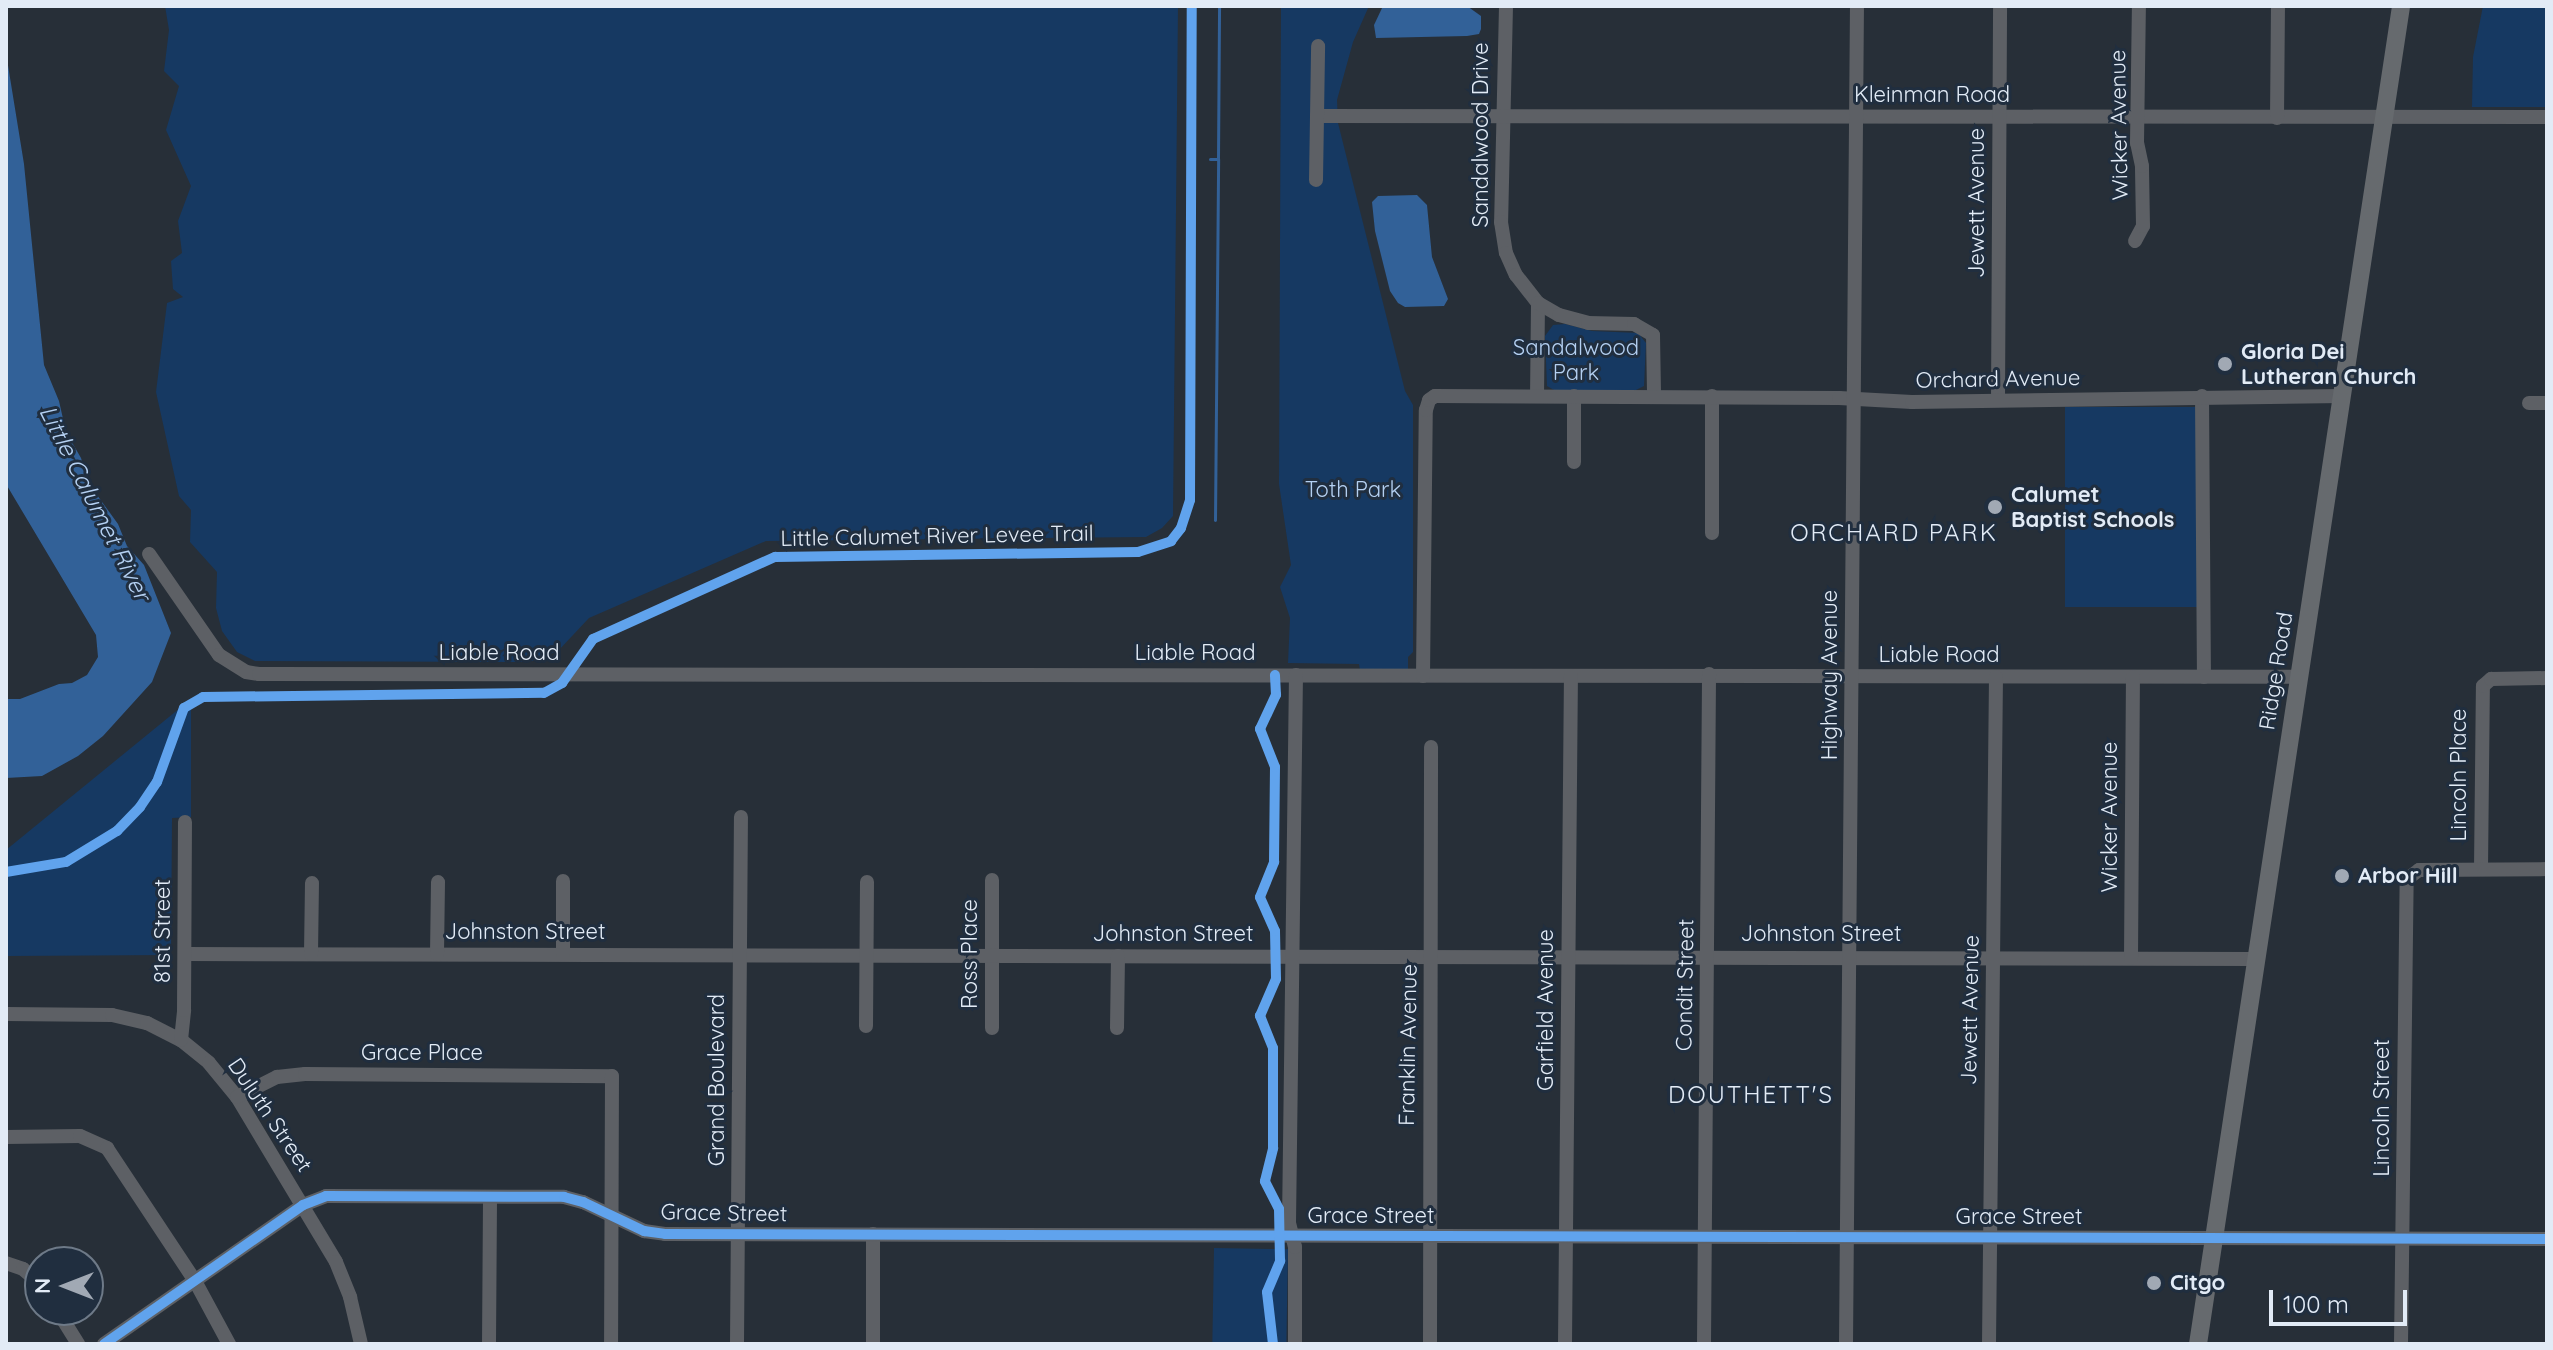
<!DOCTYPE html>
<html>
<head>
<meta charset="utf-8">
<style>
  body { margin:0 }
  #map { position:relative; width:2553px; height:1350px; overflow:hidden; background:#272f38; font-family:Quicksand,sans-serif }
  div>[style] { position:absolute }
  .green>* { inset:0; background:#163962; transform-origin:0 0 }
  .water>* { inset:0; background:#326198 }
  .stream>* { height:3px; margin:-1.5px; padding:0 1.5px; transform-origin:1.5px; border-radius:1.5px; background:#326198 }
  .minor>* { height:14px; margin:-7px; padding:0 7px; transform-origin:7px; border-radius:7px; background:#5d6065 }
  .major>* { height:18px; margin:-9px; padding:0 9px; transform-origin:9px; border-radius:9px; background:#666a6e }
  .cycleway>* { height:10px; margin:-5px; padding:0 5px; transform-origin:5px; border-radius:5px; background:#60a3ed }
  .dots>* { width:22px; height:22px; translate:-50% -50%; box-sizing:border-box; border:4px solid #202e3f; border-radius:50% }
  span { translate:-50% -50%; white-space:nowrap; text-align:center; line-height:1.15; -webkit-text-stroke:6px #202e3f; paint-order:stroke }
  .street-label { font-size:22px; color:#e2ebf6 }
  .park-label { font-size:22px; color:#b4d0f2 }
  .poi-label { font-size:22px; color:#e2ebf6; font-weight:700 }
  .left { translate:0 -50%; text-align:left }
  .water-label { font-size:24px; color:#b5d1f3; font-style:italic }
  .neighbourhood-label { font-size:24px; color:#e2ebf6; letter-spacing:2px }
  .frame { position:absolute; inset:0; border:8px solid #e2ebf6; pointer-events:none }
  .north { position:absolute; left:24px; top:1246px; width:80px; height:80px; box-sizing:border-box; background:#202e3f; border:2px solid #6e7a88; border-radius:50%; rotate:270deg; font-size:22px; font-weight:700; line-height:32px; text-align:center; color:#e2ebf6 }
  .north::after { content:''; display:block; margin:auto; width:28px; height:36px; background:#a1a9b4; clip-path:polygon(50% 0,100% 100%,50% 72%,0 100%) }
  .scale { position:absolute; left:2269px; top:1290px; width:138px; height:36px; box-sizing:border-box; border:4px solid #e2ebf6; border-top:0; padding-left:10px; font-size:24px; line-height:28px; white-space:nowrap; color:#e2ebf6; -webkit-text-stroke:6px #202e3f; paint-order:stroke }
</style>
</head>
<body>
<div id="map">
  <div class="green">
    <i style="clip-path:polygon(165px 6px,1178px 6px,1173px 516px,1162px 528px,1146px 537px,766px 541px,589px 618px,558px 651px,529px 662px,255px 661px,237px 652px,222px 631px,216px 608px,217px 572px,190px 542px,191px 510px,179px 496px,156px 392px,167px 303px,183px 297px,173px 289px,171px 261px,182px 253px,178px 221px,191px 186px,166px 130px,179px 86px,164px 71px,169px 30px)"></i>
    <i style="clip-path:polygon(1281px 6px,1369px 6px,1353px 42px,1337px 100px,1338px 123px,1405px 391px,1413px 405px,1413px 652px,1408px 657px,1408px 670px,1360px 670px,1359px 664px,1288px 663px,1290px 618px,1280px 587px,1291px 565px,1279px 484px)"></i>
    <i style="clip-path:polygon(2483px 6px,2547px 6px,2547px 107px,2472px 107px,2473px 57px)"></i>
    <i style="clip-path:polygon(1565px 324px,1592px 331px,1638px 333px,1646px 343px,1644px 386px,1636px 390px,1554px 390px,1547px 386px,1545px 336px,1553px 325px)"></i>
    <i style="left:2065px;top:407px;width:134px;height:200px"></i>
    <i style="clip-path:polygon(191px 699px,191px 817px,172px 818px,171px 955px,6px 956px,6px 850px)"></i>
    <i style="left:1214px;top:1248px;width:74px;height:96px;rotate:1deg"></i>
  </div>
  <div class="water">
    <i style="clip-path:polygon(1383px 6px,1467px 6px,1481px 16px,1481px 29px,1479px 34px,1467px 36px,1376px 38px,1374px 25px)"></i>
    <i style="clip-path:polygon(6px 53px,24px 164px,44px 365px,59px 401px,66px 432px,81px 458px,89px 484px,118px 524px,127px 546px,144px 565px,171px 633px,152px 682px,103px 736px,78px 756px,42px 776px,6px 778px,6px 699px,20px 699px,59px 684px,72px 683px,87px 675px,98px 657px,96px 635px,6px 484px)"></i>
    <i style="clip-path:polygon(1417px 195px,1427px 205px,1432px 257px,1448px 299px,1444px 306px,1405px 307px,1398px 303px,1390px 291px,1375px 231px,1372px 202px,1378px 196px)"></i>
  </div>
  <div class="stream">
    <i style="left:1210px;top:159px;width:8px"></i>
    <i style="left:1218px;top:159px;width:153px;rotate:-89.6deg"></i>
    <i style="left:1215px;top:520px;width:361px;rotate:-89.5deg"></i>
  </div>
  <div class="minor">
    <i style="left:1506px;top:6px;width:216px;rotate:91.3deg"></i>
    <i style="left:1501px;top:222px;width:31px;rotate:81deg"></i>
    <i style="left:1506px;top:253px;width:24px;rotate:66deg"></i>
    <i style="left:1516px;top:275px;width:36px;rotate:52deg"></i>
    <i style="left:1538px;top:303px;width:93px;rotate:90.6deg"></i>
    <i style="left:1317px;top:116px;width:1230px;rotate:0.05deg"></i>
    <i style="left:2277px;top:118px;width:112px;rotate:-89.5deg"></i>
    <i style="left:1316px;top:180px;width:134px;rotate:-89.1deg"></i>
    <i style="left:2135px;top:241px;width:17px;rotate:-62deg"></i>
    <i style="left:2143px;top:226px;width:60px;rotate:-91deg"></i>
    <i style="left:2142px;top:166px;width:24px;rotate:-102deg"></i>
    <i style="left:2137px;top:143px;width:137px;rotate:-89.2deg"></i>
    <i style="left:1538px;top:303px;width:24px;rotate:30deg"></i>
    <i style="left:1559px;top:315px;width:30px;rotate:15deg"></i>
    <i style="left:1588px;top:323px;width:46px;rotate:1.2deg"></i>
    <i style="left:1634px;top:324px;width:22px;rotate:30deg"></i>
    <i style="left:1653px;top:335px;width:60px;rotate:89deg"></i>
    <i style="left:1574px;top:396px;width:66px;rotate:90deg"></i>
    <i style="left:1712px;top:396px;width:137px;rotate:90deg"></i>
    <i style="left:2202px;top:396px;width:281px;rotate:89.6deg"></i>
    <i style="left:1998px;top:400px;width:394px;rotate:-89.7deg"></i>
    <i style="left:2529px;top:403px;width:18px"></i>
    <i style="left:149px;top:554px;width:123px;rotate:55.3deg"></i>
    <i style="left:219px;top:655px;width:32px;rotate:32deg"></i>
    <i style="left:246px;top:672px;width:13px;rotate:9deg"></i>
    <i style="left:259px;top:674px;width:2040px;rotate:0.08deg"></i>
    <i style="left:1423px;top:676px;width:266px;rotate:-89.4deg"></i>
    <i style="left:1426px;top:410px;width:10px;rotate:-73deg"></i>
    <i style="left:1429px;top:400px;width:7px;rotate:-34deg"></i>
    <i style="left:1435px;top:396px;width:404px;rotate:0.3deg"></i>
    <i style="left:1839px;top:398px;width:73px;rotate:3.1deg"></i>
    <i style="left:1912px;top:402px;width:431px;rotate:-0.8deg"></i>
    <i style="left:2481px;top:869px;width:183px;rotate:-89.4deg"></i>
    <i style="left:2483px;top:686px;width:11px;rotate:-41deg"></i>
    <i style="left:2491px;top:679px;width:56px;rotate:-1deg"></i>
    <i style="left:992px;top:880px;width:148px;rotate:90deg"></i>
    <i style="left:185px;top:954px;width:2071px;rotate:0.14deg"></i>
    <i style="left:311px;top:954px;width:71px;rotate:-89.2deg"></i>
    <i style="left:437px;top:954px;width:72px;rotate:-89.2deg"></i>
    <i style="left:563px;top:954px;width:73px;rotate:-90deg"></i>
    <i style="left:2131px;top:958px;width:281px;rotate:-89.6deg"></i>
    <i style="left:6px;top:1014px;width:106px;rotate:0.5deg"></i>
    <i style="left:112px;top:1015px;width:36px;rotate:13deg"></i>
    <i style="left:147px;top:1023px;width:38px;rotate:27deg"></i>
    <i style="left:181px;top:1040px;width:36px;rotate:39deg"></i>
    <i style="left:209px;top:1063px;width:44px;rotate:50.5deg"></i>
    <i style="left:237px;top:1097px;width:192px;rotate:59deg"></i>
    <i style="left:336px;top:1262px;width:38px;rotate:68deg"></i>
    <i style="left:350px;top:1297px;width:48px;rotate:76.8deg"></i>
    <i style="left:866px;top:1026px;width:144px;rotate:-89.6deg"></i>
    <i style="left:1117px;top:1028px;width:72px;rotate:-89.2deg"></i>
    <i style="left:181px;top:1040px;width:30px;rotate:-84deg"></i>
    <i style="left:184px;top:1010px;width:188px;rotate:-89.7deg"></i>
    <i style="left:237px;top:1097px;width:45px;rotate:-26.6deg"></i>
    <i style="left:277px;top:1077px;width:28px;rotate:-6deg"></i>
    <i style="left:305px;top:1074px;width:307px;rotate:0.4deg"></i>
    <i style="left:612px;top:1076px;width:268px;rotate:90.2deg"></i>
    <i style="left:6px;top:1137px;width:74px;rotate:-0.8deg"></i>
    <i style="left:80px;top:1136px;width:30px;rotate:24deg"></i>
    <i style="left:107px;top:1148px;width:159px;rotate:56.5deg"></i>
    <i style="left:195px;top:1281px;width:72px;rotate:61.6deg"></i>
    <i style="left:873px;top:1234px;width:110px;rotate:90deg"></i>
    <i style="left:6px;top:1263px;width:18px;rotate:19deg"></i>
    <i style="left:23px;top:1269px;width:23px;rotate:41deg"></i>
    <i style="left:57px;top:1310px;width:40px;rotate:58deg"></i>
    <i style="left:104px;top:1344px;width:243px;rotate:-34.9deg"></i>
    <i style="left:303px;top:1205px;width:25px;rotate:-21deg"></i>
    <i style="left:326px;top:1196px;width:238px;rotate:0.2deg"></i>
    <i style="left:564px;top:1197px;width:20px;rotate:15deg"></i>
    <i style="left:583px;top:1202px;width:68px;rotate:25.4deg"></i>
    <i style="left:644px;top:1231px;width:21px;rotate:8deg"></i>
    <i style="left:665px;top:1234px;width:1882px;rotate:0.15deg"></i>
    <i style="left:489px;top:1344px;width:147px;rotate:-89.6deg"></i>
    <i style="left:737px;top:1344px;width:527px;rotate:-89.57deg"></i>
    <i style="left:1295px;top:1344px;width:97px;rotate:-90deg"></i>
    <i style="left:1295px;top:1247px;width:25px;rotate:-104deg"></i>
    <i style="left:1289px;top:1223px;width:548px;rotate:-89.27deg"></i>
    <i style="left:1430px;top:1344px;width:597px;rotate:-89.9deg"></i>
    <i style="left:1565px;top:1344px;width:668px;rotate:-89.49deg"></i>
    <i style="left:1704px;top:1344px;width:670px;rotate:-89.57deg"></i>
    <i style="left:1846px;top:1344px;width:1338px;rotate:-89.53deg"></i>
    <i style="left:1989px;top:1344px;width:667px;rotate:-89.4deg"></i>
    <i style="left:2401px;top:1344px;width:465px;rotate:-89.3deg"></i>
    <i style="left:2407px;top:879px;width:15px;rotate:-37deg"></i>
    <i style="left:2419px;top:870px;width:128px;rotate:-0.4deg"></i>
  </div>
  <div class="major">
    <i style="left:2198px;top:1344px;width:1353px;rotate:-81.37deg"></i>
  </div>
  <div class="cycleway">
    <i style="left:6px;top:872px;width:61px;rotate:-9.5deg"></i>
    <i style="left:66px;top:862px;width:60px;rotate:-31.3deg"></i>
    <i style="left:117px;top:831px;width:33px;rotate:-46deg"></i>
    <i style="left:140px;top:807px;width:30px;rotate:-56deg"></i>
    <i style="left:157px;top:782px;width:79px;rotate:-70deg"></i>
    <i style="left:184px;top:708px;width:22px;rotate:-30deg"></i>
    <i style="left:203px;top:697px;width:341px;rotate:-0.7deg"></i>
    <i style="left:544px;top:693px;width:21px;rotate:-29deg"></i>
    <i style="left:562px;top:683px;width:54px;rotate:-54.8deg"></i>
    <i style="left:593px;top:639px;width:200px;rotate:-24.3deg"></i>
    <i style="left:775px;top:557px;width:363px;rotate:-0.8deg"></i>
    <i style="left:1138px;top:552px;width:35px;rotate:-18deg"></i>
    <i style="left:1171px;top:541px;width:16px;rotate:-52deg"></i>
    <i style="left:1181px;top:528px;width:29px;rotate:-72deg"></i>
    <i style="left:1190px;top:500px;width:494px;rotate:-89.8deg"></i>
    <i style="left:104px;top:1344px;width:243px;rotate:-34.9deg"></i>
    <i style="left:303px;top:1205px;width:25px;rotate:-21deg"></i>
    <i style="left:326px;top:1196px;width:238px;rotate:0.2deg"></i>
    <i style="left:564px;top:1197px;width:20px;rotate:15deg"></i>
    <i style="left:583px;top:1202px;width:68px;rotate:25.4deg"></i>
    <i style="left:644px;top:1231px;width:21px;rotate:8deg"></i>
    <i style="left:665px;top:1234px;width:1882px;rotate:0.15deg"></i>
    <i style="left:1273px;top:1344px;width:52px;rotate:-96.6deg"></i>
    <i style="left:1267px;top:1292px;width:34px;rotate:-67deg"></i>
    <i style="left:1280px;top:1261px;width:52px;rotate:-91.1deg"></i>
    <i style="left:1279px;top:1209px;width:31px;rotate:-117deg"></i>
    <i style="left:1265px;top:1181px;width:34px;rotate:-76deg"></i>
    <i style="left:1273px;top:1148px;width:100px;rotate:-90deg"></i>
    <i style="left:1273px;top:1048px;width:35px;rotate:-112deg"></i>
    <i style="left:1260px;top:1016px;width:40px;rotate:-66.6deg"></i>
    <i style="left:1276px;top:979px;width:48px;rotate:-91.2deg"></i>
    <i style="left:1275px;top:931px;width:37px;rotate:-114deg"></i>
    <i style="left:1260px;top:897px;width:38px;rotate:-68deg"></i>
    <i style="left:1274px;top:862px;width:95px;rotate:-89.4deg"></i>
    <i style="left:1275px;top:767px;width:41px;rotate:-111.5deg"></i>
    <i style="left:1260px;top:729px;width:38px;rotate:-65deg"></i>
    <i style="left:1276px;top:695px;width:20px;rotate:-93deg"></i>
  </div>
  <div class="dots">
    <i style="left:2225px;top:364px;background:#a1a9b4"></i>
    <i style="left:1995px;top:507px;background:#a1a9b4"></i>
    <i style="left:2342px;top:876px;background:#a1a9b4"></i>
    <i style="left:2154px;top:1283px;background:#a1a9b4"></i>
  </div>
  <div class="street-label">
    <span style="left:1932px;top:95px">Kleinman Road</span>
    <span style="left:2119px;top:125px;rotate:-91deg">Wicker Avenue</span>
    <span style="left:1481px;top:135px;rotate:-90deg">Sandalwood Drive</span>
    <span style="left:1977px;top:203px;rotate:-90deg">Jewett Avenue</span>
    <span style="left:1998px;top:379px;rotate:-1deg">Orchard Avenue</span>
    <span style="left:937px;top:536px;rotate:-1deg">Little Calumet River Levee Trail</span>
    <span style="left:499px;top:653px">Liable Road</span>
    <span style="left:1195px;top:653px">Liable Road</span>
    <span style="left:1939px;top:655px">Liable Road</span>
    <span style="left:2276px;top:671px;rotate:-81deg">Ridge Road</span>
    <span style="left:1830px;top:675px;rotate:-90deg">Highway Avenue</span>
    <span style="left:2459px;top:775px;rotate:-90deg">Lincoln Place</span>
    <span style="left:2110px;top:817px;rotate:-90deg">Wicker Avenue</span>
    <span style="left:163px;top:931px;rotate:-90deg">81st Street</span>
    <span style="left:525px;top:932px">Johnston Street</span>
    <span style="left:1173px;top:934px">Johnston Street</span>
    <span style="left:1821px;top:934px">Johnston Street</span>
    <span style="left:970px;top:954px;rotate:-90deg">Ross Place</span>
    <span style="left:1685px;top:985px;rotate:-89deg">Condit Street</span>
    <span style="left:1546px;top:1010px;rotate:-90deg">Garfield Avenue</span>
    <span style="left:1970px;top:1010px;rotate:-89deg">Jewett Avenue</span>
    <span style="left:1408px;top:1045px;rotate:-89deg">Franklin Avenue</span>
    <span style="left:422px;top:1053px">Grace Place</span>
    <span style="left:717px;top:1080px;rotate:-90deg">Grand Boulevard</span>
    <span style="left:2382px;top:1108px;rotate:-90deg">Lincoln Street</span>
    <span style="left:270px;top:1115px;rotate:56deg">Duluth Street</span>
    <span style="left:724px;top:1213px;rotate:1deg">Grace Street</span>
    <span style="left:1371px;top:1216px">Grace Street</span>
    <span style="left:2019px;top:1217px">Grace Street</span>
  </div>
  <div class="park-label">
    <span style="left:1576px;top:360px">Sandalwood<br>Park</span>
    <span style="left:1353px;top:490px">Toth Park</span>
  </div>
  <div class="poi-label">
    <span class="left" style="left:2241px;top:364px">Gloria Dei<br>Lutheran Church</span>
    <span class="left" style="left:2011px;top:507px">Calumet<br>Baptist Schools</span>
    <span class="left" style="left:2358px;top:876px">Arbor Hill</span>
    <span class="left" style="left:2170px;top:1283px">Citgo</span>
  </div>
  <div class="water-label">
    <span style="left:95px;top:503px;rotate:63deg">Little Calumet River</span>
  </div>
  <div class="neighbourhood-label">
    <span style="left:1894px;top:533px">ORCHARD PARK</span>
    <span style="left:1751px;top:1095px">DOUTHETT'S</span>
  </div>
  <div class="frame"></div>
  <div class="north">N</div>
  <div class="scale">100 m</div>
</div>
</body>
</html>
